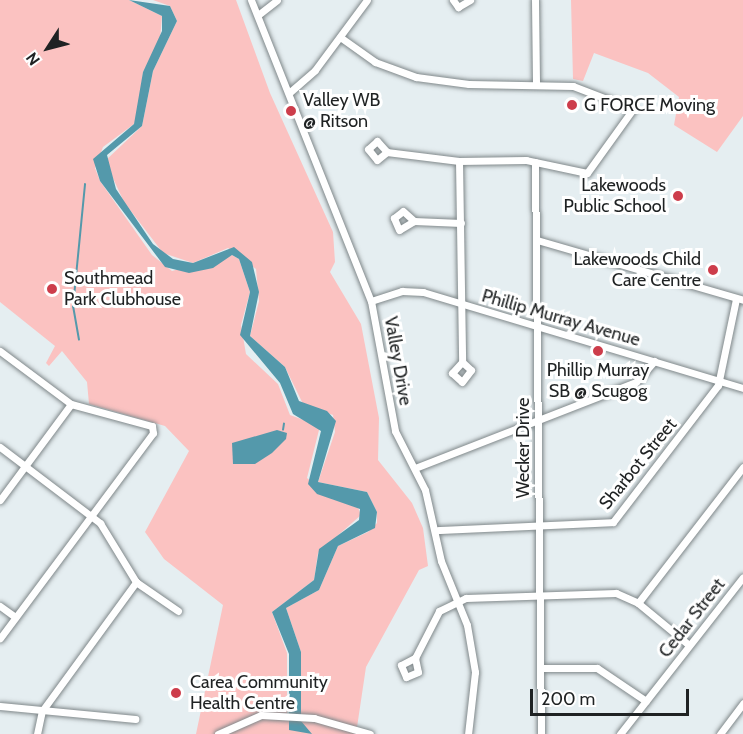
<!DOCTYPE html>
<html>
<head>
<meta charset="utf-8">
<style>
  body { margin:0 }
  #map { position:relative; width:743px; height:734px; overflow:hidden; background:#e5eef1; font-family:Cabin,sans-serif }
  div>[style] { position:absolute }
  .green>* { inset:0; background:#fbc2c1 }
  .water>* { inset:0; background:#5499ab }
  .stream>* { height:1.5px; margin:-0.75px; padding:0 0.75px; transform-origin:0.75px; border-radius:0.75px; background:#5499ab }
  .roads { filter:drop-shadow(0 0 2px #80888a) drop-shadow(0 0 2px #80888a) }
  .minor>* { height:7px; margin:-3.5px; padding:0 3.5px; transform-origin:3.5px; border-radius:3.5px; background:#fff }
  .dots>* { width:16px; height:16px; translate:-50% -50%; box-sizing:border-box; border:3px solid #fff; border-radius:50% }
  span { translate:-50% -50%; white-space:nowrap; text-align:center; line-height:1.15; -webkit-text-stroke:6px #fff; paint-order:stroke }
  .poi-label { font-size:18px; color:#1f2223 }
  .left { translate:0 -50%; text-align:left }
  .right { translate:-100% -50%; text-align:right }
  .street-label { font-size:18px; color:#1f2223 }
  .north { position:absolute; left:18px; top:18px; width:60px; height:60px; -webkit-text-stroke:4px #fff; paint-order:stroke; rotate:234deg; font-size:16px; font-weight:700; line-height:24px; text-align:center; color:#1f2223 }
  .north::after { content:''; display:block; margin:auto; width:21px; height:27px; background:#1f2223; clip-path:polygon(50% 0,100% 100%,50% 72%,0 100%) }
  .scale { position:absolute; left:530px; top:689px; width:159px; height:27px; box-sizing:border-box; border:3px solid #1f2223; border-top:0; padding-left:8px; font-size:18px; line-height:21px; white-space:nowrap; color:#1f2223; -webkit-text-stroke:4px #fff; paint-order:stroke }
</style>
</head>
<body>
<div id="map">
  <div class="green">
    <i style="clip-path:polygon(0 0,129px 0,162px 16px,160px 40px,143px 72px,138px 115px,134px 124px,103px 147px,95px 168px,100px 181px,152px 255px,172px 271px,232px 255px,239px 259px,250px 292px,241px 325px,246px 354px,278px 384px,290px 415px,320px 426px,307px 478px,332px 499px,357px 505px,361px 515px,318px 553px,314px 580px,272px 612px,287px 653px,287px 720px,301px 721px,301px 652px,286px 608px,319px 590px,338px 546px,368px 532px,377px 523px,377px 512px,367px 492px,318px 482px,335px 432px,333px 415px,303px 404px,285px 367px,250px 336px,259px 301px,256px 269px,228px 248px,193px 263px,163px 253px,124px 202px,105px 161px,142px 126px,153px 71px,177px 21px,170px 6px,153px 0,236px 0,270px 93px,333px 232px,335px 262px,330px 272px,361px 324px,379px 418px,378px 460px,412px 503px,423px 528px,428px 566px,419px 570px,366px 667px,356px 734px,196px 734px,223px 605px,164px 559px,145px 532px,189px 451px,165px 426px,89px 404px,87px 382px,62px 351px,49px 366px,46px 363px,55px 346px,0 302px)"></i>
    <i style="clip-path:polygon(571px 0,743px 0,743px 116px,717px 152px,674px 125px,679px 97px,648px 73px,594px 53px,583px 81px,573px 79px)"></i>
  </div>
  <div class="water">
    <i style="clip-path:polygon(129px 0,170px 6px,177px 21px,153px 71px,142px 126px,107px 155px,116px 189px,153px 244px,173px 259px,193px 263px,234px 247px,252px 262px,259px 292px,250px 336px,285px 367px,299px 401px,327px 411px,336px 421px,318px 482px,367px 492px,377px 512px,375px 528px,338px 546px,319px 590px,286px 608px,301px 652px,301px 721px,312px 734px,289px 730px,289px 654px,272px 612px,314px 580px,319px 549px,359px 520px,360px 509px,317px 494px,308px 484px,321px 431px,293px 414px,280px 383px,240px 335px,250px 292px,239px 259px,232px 255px,213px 268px,189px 273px,165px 267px,100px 181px,93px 159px,134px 124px,143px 72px,162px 31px,162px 16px)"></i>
    <i style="clip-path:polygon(277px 430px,287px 433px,286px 439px,272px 453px,255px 464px,233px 464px,232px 443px)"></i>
  </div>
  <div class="stream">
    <i style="left:79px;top:340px;width:34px;rotate:-100deg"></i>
    <i style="left:73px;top:307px;width:123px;rotate:-84.4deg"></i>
    <i style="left:283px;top:430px;width:6px;rotate:-81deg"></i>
  </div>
  <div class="roads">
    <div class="minor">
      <i style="left:251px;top:0;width:324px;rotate:68.3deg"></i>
      <i style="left:371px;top:301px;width:132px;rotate:79.5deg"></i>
      <i style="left:395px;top:431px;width:66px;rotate:63deg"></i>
      <i style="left:425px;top:490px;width:73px;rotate:77.3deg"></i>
      <i style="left:441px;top:561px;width:69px;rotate:67.9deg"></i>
      <i style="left:467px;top:625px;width:48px;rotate:80.3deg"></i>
      <i style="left:475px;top:672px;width:62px;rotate:96.4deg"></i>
      <i style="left:453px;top:0;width:9px;rotate:54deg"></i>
      <i style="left:458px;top:7px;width:14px;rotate:-30deg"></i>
      <i style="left:535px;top:0;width:83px;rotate:89.3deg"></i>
      <i style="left:258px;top:15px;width:24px;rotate:-38deg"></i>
      <i style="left:340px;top:37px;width:43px;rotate:35.5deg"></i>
      <i style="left:375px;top:62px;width:44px;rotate:20.1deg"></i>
      <i style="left:416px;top:77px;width:53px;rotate:7.5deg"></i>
      <i style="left:469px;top:84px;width:104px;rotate:1.1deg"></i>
      <i style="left:573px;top:86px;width:64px;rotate:21deg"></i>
      <i style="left:633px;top:109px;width:79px;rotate:125.7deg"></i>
      <i style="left:587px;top:173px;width:62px;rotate:-168deg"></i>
      <i style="left:526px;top:160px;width:67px;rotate:179.1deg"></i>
      <i style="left:459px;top:161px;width:73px;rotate:-172.9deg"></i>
      <i style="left:387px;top:152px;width:15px;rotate:-132deg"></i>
      <i style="left:377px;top:141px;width:12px;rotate:138deg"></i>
      <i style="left:368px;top:149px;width:14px;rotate:51deg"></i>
      <i style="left:377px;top:160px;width:13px;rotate:-39deg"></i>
      <i style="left:290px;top:92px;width:33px;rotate:-41deg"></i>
      <i style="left:315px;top:70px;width:87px;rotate:-53.4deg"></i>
      <i style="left:459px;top:161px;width:201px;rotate:89.1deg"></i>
      <i style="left:462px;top:362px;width:15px;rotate:132deg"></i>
      <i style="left:452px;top:373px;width:13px;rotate:42deg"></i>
      <i style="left:462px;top:382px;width:15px;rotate:-53deg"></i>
      <i style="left:471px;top:370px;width:12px;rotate:-138deg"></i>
      <i style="left:535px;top:162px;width:572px;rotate:89.4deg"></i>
      <i style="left:414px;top:221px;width:17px;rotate:149deg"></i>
      <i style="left:399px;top:230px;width:13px;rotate:-113deg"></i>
      <i style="left:394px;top:218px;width:11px;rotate:-38deg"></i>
      <i style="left:403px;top:211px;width:15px;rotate:42deg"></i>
      <i style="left:414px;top:221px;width:47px;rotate:2.4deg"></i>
      <i style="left:537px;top:240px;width:215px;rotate:16.2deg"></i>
      <i style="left:371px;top:301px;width:33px;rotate:-18deg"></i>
      <i style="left:402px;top:291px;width:21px;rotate:3deg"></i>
      <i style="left:423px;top:292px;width:334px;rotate:16.7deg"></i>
      <i style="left:0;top:351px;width:89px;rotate:36.7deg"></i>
      <i style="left:71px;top:404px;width:84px;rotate:15.2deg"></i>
      <i style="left:152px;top:426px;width:7px;rotate:82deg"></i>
      <i style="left:153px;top:433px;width:256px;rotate:126.7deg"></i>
      <i style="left:0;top:447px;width:126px;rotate:37.2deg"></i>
      <i style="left:100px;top:523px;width:69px;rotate:58.6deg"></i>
      <i style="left:136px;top:582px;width:51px;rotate:34.6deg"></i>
      <i style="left:415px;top:468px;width:237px;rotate:-21.3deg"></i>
      <i style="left:636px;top:382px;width:28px;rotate:-49deg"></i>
      <i style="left:0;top:500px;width:119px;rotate:-53.5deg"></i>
      <i style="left:438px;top:530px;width:175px;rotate:-2.6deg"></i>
      <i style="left:613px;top:522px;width:173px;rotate:-52.5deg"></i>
      <i style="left:718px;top:385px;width:88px;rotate:-78.2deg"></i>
      <i style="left:638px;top:603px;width:172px;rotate:-52.3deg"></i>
      <i style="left:0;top:606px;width:19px;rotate:36deg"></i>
      <i style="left:415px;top:658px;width:14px;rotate:78deg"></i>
      <i style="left:418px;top:672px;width:13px;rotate:157deg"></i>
      <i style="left:406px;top:677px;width:13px;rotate:-113deg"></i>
      <i style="left:401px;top:665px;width:16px;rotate:-27deg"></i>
      <i style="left:415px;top:658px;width:53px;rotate:-62.9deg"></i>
      <i style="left:439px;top:611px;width:30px;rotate:-26deg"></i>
      <i style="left:466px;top:598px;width:150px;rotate:-1.9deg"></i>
      <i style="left:616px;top:593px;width:24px;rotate:24deg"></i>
      <i style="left:638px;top:603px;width:66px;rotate:39.5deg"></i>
      <i style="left:540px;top:668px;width:57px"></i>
      <i style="left:597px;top:668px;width:59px;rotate:34deg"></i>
      <i style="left:0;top:706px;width:136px;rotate:5.5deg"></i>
      <i style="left:37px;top:734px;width:24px;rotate:-78deg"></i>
      <i style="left:42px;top:711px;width:160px;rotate:-53.9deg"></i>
      <i style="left:218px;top:734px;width:47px;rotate:-23.8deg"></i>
      <i style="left:261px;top:715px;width:53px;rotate:3.2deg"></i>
      <i style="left:314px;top:718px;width:58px;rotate:15.9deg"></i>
      <i style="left:620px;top:734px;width:199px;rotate:-51.9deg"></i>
      <i style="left:720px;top:734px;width:39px;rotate:-53deg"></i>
    </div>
  </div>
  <div class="dots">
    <i style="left:572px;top:105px;background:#cd3d4b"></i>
    <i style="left:291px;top:111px;background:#cd3d4b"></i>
    <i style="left:678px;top:196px;background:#cd3d4b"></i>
    <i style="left:713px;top:270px;background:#cd3d4b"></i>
    <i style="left:52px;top:289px;background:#cd3d4b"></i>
    <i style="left:598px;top:351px;background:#cd3d4b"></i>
    <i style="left:176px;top:693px;background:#cd3d4b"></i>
  </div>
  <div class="poi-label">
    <span class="left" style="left:303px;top:111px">Valley WB<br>@ Ritson</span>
    <span class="left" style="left:584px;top:105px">G FORCE Moving</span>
    <span class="right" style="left:666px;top:196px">Lakewoods<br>Public School</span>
    <span class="right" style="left:701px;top:270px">Lakewoods Child<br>Care Centre</span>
    <span class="left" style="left:64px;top:289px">Southmead<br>Park Clubhouse</span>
    <span style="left:598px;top:381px">Phillip Murray<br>SB @ Scugog</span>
    <span class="left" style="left:190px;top:693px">Carea Community<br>Health Centre</span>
  </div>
  <div class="street-label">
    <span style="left:561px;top:318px;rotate:16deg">Phillip Murray Avenue</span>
    <span style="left:398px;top:361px;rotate:80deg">Valley Drive</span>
    <span style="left:523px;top:448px;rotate:-90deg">Wecker Drive</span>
    <span style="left:638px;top:464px;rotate:-51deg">Sharbot Street</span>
    <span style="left:692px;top:618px;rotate:-52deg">Cedar Street</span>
  </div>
  <div class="north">N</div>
  <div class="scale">200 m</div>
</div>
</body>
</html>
